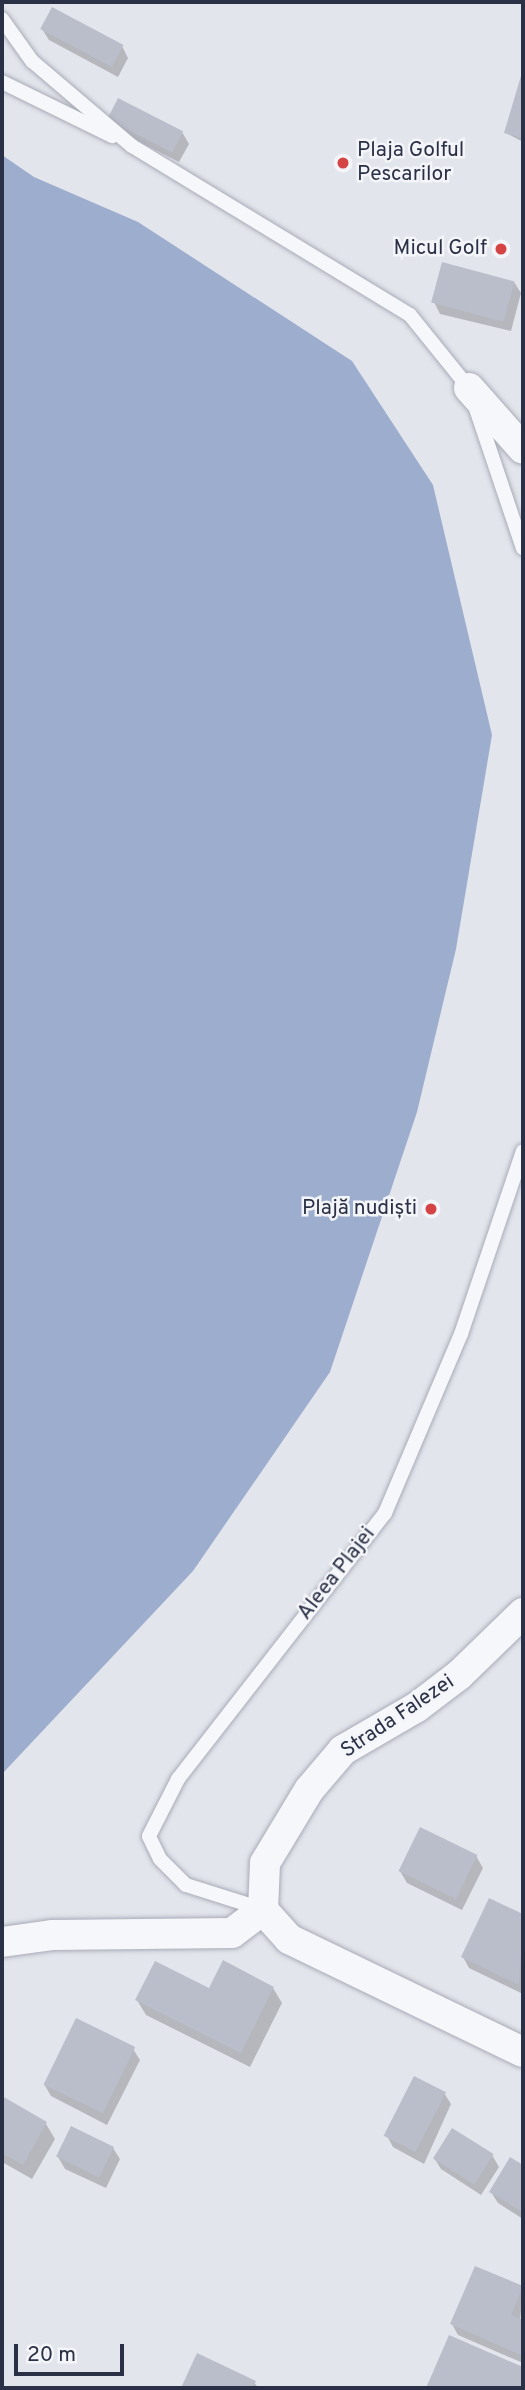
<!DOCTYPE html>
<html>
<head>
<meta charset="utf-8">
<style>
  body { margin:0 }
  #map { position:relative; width:525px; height:2390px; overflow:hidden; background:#e3e5ec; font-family:Overpass,sans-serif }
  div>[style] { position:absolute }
  .water>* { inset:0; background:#9dadcd }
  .shadow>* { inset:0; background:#0003 }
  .building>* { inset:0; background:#babeca; transform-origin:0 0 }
  .roads { filter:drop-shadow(0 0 2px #a8abb7) drop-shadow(0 0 2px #a8abb7) }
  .lane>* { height:14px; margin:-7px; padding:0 7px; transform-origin:7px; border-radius:7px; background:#f6f7fa }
  .street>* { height:30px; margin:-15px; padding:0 15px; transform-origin:15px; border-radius:15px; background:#f6f7fa }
  .dots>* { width:19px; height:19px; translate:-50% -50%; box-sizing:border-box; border:4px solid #f3f5f9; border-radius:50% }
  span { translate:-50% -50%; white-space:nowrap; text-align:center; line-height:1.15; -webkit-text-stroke:5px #f3f5f9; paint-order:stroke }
  .poi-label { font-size:21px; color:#2a3045 }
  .left { translate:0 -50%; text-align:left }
  .right { translate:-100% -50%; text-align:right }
  .street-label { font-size:21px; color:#2a3045 }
  .frame { position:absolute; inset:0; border:4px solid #2a3045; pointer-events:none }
  .scale { position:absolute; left:14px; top:2344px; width:110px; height:32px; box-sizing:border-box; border:4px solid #2a3045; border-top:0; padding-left:9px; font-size:21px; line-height:24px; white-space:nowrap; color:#2a3045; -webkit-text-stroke:5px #f3f5f9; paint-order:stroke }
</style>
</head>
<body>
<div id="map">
  <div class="water">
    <i style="clip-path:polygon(2px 155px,34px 177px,138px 222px,352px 361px,433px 485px,492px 735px,456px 949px,417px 1112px,330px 1372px,193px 1571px,2px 1774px)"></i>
  </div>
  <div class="shadow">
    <i style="clip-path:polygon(42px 29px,122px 46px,128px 58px,118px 77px,49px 40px)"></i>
    <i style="clip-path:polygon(523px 73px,523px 142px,506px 133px)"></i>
    <i style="clip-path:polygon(109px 119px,182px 132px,189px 144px,179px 162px,116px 130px)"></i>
    <i style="clip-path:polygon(514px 282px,521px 293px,511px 331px,440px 314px,434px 302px)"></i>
    <i style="clip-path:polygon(476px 1856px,483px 1868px,462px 1910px,407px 1883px,400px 1871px)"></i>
    <i style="clip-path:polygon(490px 1900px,523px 1916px,523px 1994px,469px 1968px,463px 1957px)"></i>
    <i style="clip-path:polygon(273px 1988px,282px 2003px,250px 2067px,146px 2015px,137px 2000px)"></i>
    <i style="clip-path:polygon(133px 2049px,140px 2060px,107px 2125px,51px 2096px,44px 2084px)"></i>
    <i style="clip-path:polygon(444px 2093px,451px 2104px,424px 2164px,393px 2147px,387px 2136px)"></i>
    <i style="clip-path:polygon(2px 2098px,46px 2124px,55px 2139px,32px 2179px,2px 2162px)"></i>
    <i style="clip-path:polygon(113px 2148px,120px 2159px,106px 2188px,65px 2169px,58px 2157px)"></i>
    <i style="clip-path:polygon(492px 2155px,499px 2167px,481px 2195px,441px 2169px,434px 2158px)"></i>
    <i style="clip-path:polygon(510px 2159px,523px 2167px,523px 2219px,498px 2203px,491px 2192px)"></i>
    <i style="clip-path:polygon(476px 2268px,523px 2289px,520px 2321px,523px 2363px,458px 2335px,452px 2324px)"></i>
    <i style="clip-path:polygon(450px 2337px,523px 2369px,523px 2388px,427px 2388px)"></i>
    <i style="clip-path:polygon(198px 2355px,254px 2382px,258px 2388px,183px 2388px)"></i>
  </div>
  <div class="building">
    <i style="left:52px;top:7px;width:81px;height:25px;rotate:28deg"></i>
    <i style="clip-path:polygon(523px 69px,523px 133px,522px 138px,504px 133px)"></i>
    <i style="left:118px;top:98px;width:73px;height:24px;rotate:27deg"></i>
    <i style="left:442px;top:262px;width:75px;height:42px;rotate:15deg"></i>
    <i style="left:420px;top:1827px;width:64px;height:49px;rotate:26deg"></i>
    <i style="clip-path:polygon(489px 1898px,523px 1914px,519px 1985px,461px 1957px)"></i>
    <i style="clip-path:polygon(223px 1960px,274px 1987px,241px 2053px,135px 2000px,155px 1961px,209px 1988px)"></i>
    <i style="left:76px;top:2018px;width:66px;height:74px;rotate:26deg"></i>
    <i style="left:414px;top:2076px;width:36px;height:67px;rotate:27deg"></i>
    <i style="clip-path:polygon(2px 2096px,47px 2122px,23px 2165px,2px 2153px)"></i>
    <i style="left:71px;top:2126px;width:48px;height:34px;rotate:26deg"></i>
    <i style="left:452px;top:2128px;width:49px;height:36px;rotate:32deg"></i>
    <i style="clip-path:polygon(510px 2157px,523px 2165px,523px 2212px,489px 2192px)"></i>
    <i style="clip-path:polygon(475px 2266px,523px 2286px,511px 2315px,523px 2320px,523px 2356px,450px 2324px)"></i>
    <i style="clip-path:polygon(449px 2335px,523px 2367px,523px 2388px,426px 2388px)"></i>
    <i style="clip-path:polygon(197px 2353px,256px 2381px,252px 2388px,181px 2388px)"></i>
  </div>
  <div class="roads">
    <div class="lane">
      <i style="left:2px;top:19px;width:52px;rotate:54.5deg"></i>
      <i style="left:32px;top:61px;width:131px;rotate:40.4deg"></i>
      <i style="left:132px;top:146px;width:325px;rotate:31.3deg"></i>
      <i style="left:410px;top:315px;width:94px;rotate:51.1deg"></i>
      <i style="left:469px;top:388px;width:169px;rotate:71.4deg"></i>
      <i style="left:2px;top:82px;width:123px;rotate:26.1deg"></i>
      <i style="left:262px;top:1909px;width:80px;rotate:-162.5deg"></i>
      <i style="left:186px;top:1885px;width:37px;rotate:-135deg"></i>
      <i style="left:160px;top:1859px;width:25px;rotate:-116deg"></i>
      <i style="left:149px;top:1836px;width:64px;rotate:-63deg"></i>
      <i style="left:178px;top:1779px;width:337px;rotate:-52.1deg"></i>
      <i style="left:385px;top:1513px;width:194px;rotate:-67deg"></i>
      <i style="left:461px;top:1334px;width:193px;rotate:-71.3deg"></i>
    </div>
    <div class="street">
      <i style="left:469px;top:388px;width:81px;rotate:48.5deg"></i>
      <i style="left:523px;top:1613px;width:89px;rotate:135.9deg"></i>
      <i style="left:459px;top:1675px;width:53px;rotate:142.7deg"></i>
      <i style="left:417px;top:1707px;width:86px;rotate:149.8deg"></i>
      <i style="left:343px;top:1750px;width:52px;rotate:130.4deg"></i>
      <i style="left:309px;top:1790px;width:85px;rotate:121.1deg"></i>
      <i style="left:265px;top:1863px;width:47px;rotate:92.4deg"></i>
      <i style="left:263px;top:1910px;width:39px;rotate:48deg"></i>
      <i style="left:289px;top:1939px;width:260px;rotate:25.8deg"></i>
      <i style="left:2px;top:1942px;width:50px;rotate:-8deg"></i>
      <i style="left:52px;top:1935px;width:180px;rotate:-0.6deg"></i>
      <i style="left:232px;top:1933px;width:39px;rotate:-37deg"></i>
    </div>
  </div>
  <div class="dots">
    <i style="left:343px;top:163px;background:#d54445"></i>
    <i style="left:501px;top:249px;background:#d54445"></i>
    <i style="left:431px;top:1209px;background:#d54445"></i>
  </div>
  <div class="poi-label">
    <span class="left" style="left:357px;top:163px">Plaja Golful<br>Pescarilor</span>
    <span class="right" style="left:487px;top:249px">Micul Golf</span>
    <span class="right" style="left:417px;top:1209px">Plajă nudiști</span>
  </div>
  <div class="street-label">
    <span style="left:337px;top:1574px;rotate:-52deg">Aleea Plajei</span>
    <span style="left:398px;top:1717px;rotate:-34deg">Strada Falezei</span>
  </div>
  <div class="frame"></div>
  <div class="scale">20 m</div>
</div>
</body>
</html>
